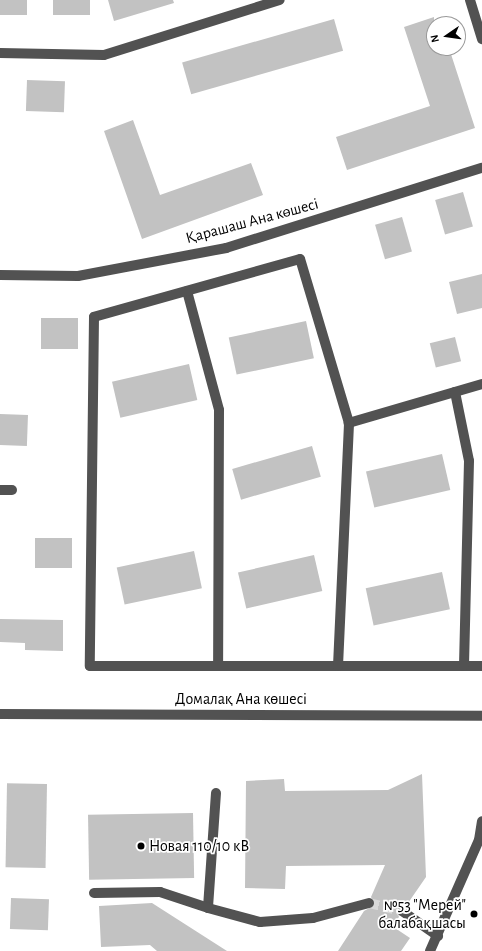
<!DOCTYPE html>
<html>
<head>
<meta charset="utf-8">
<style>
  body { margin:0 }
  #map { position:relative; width:482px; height:951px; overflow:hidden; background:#fff; font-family:"Alegreya Sans",sans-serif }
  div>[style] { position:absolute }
  .building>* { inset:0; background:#c2c2c2; transform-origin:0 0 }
  .minor-tunnel>* { height:10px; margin-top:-5px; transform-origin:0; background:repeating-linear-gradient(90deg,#d9d9d9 0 10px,transparent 0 15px) }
  .minor>* { height:10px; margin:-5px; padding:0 5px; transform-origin:5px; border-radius:5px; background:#525252 }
  .dots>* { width:11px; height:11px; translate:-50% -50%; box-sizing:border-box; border:2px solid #fff; border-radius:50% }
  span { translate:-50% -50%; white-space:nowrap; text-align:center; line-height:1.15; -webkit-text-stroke:3.5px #fff; paint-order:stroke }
  .street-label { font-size:16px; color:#000 }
  .poi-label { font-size:16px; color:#000 }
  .left { translate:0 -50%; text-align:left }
  .right { translate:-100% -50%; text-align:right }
  .north { position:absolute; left:426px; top:16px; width:40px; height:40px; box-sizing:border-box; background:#fff; border:1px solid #999; border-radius:50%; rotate:257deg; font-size:11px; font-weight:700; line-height:16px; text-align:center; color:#000 }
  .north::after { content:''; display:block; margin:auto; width:14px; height:18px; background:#000; clip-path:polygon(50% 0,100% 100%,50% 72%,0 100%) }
</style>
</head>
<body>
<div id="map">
  <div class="building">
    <i style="left:0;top:0;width:27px;height:15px"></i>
    <i style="left:53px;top:0;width:37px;height:15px"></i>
    <i style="clip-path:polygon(108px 0,173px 0,174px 3px,114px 21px)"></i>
    <i style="clip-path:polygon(434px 17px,434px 48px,449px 48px,475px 128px,347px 170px,336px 137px,430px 106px,404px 27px)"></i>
    <i style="left:334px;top:19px;width:33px;height:158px;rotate:74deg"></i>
    <i style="left:27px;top:80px;width:38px;height:31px;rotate:2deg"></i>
    <i style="clip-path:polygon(133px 120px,160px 195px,251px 163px,263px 195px,142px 239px,104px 131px)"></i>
    <i style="left:463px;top:192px;width:36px;height:29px;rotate:74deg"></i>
    <i style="left:402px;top:217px;width:36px;height:28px;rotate:74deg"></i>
    <i style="clip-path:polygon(482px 274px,482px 308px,457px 314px,449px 282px)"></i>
    <i style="left:41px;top:318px;width:37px;height:31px"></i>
    <i style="left:306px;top:321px;width:38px;height:79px;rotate:78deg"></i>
    <i style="left:455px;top:337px;width:25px;height:26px;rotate:76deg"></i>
    <i style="left:189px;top:364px;width:37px;height:79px;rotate:77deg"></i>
    <i style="left:0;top:414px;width:28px;height:31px;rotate:2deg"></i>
    <i style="left:312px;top:446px;width:32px;height:83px;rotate:74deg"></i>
    <i style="left:442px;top:454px;width:37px;height:78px;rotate:77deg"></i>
    <i style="left:35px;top:538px;width:37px;height:30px"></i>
    <i style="left:194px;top:551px;width:38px;height:79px;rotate:78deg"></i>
    <i style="left:314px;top:555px;width:37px;height:78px;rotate:77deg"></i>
    <i style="left:442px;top:572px;width:38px;height:78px;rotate:78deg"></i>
    <i style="clip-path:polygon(0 619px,63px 620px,63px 651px,25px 650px,25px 643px,0 642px)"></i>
    <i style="clip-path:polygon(422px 774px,426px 877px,406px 906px,400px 905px,396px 910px,399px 917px,392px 926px,410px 938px,401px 951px,338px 951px,364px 911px,375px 905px,371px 897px,385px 865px,286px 866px,285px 889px,245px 888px,246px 781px,284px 779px,285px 791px,388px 790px)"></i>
    <i style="left:47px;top:784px;width:84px;height:40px;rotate:91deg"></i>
    <i style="left:193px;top:813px;width:65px;height:105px;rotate:89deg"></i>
    <i style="left:11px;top:898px;width:38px;height:31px;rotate:2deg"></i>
    <i style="clip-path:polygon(152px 903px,227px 951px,157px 951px,150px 945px,101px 947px,99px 906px)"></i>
  </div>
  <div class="minor-tunnel">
    <i style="left:369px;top:903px;width:34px;rotate:14deg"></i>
  </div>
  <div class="minor">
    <i style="left:470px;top:0;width:41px;rotate:72.9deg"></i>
    <i style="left:0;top:53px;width:104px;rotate:1.1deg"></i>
    <i style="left:104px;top:55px;width:184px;rotate:-17.4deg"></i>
    <i style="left:0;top:275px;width:78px;rotate:0.7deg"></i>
    <i style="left:78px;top:276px;width:151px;rotate:-10.7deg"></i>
    <i style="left:226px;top:248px;width:268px;rotate:-17.4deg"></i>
    <i style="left:187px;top:291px;width:123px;rotate:74.9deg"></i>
    <i style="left:219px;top:410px;width:256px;rotate:90.2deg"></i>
    <i style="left:482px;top:384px;width:139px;rotate:163.7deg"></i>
    <i style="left:349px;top:423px;width:171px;rotate:-106.6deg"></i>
    <i style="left:300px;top:259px;width:214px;rotate:164.3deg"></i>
    <i style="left:94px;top:317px;width:349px;rotate:90.7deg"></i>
    <i style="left:90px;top:666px;width:392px"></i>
    <i style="left:455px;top:392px;width:70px;rotate:78.5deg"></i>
    <i style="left:469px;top:461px;width:205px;rotate:91.4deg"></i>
    <i style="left:0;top:490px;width:12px"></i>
    <i style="left:338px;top:666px;width:243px;rotate:-87.4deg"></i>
    <i style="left:0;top:714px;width:482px;rotate:0.2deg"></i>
    <i style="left:216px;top:793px;width:115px;rotate:94deg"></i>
    <i style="left:208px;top:908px;width:54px;rotate:15.1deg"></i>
    <i style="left:260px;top:922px;width:53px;rotate:-4.3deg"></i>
    <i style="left:313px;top:918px;width:58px;rotate:-15deg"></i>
    <i style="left:94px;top:893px;width:66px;rotate:-0.9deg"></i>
    <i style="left:160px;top:892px;width:51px;rotate:18.4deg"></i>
    <i style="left:402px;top:911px;width:44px;rotate:34.8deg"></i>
    <i style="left:430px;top:951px;width:121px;rotate:-66.2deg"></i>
    <i style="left:479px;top:840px;width:19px;rotate:-81deg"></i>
  </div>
  <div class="dots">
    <i style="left:141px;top:846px;background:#000"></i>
    <i style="left:474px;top:914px;background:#000"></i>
  </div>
  <div class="street-label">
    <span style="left:252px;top:221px;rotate:-15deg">Қарашаш Ана көшесі</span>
    <span style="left:241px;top:699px">Домалақ Ана көшесі</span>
  </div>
  <div class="poi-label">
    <span class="left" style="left:149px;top:846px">Новая 110/10 кВ</span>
    <span class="right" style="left:466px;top:914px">№53 "Мерей"<br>балабақшасы</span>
  </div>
  <div class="north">N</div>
</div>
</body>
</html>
